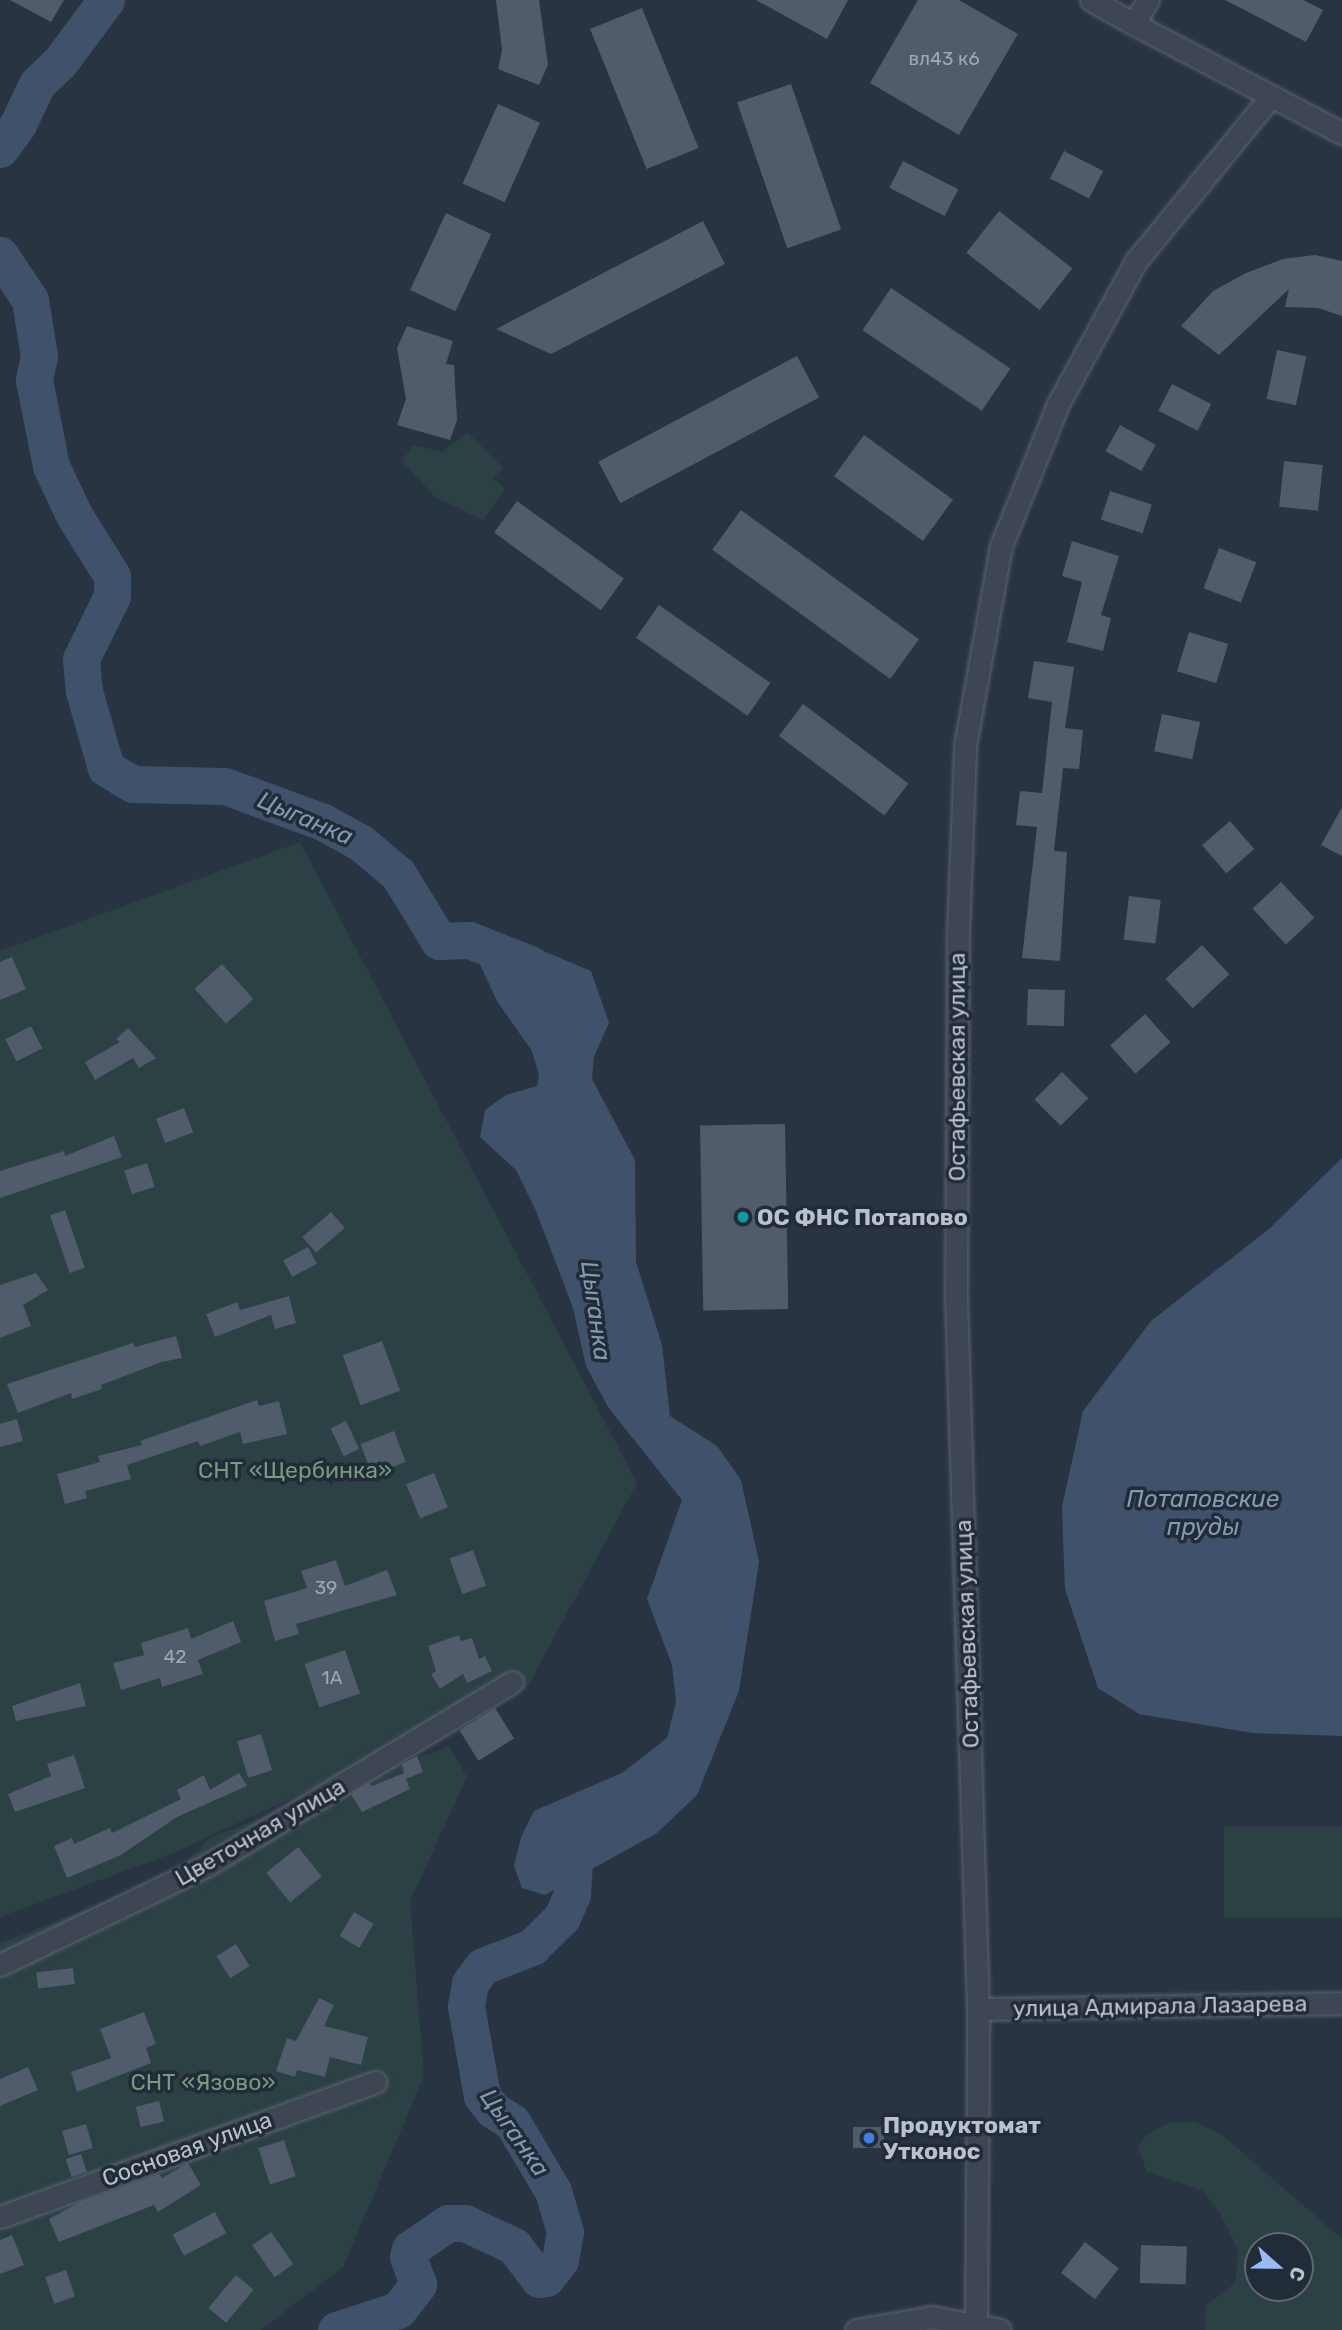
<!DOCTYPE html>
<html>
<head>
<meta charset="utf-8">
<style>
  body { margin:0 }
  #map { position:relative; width:1342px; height:2330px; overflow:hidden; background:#293443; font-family:Rubik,sans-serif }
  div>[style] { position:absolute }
  .green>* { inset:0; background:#2b4144; transform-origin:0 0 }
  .water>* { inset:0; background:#40526b }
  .river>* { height:37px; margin:-18.5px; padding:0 18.5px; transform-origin:18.5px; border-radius:18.5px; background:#40526b }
  .building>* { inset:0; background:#505b6b; transform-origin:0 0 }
  .roads { filter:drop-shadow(0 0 2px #5c6470) drop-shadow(0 0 2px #5c6470) }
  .street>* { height:21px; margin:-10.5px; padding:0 10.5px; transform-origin:10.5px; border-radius:10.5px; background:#3e4653 }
  .dots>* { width:19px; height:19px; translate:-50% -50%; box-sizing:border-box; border:4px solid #222b38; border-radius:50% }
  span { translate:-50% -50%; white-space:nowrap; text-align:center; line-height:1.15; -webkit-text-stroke:7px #222b38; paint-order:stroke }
  .number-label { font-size:19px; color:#a0a8b4 }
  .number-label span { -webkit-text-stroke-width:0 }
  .street-label { font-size:23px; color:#bbc1cc }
  .poi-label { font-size:23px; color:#bbc1cc; font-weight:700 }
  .left { translate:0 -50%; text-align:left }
  .park-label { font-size:23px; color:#749c7d }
  .water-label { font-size:24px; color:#8498b2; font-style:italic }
  .north { position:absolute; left:1244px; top:2232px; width:70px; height:70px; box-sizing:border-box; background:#222b38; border:2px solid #5f6773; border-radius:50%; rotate:111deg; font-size:19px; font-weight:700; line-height:28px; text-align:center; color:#bbc1cc }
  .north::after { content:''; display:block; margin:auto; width:24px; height:32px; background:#99bbf3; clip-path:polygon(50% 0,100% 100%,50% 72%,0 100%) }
</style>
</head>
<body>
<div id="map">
  <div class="green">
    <i style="clip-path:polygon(467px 432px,503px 468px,493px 478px,505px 489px,483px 520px,435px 497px,402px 461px,413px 445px,443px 452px)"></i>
    <i style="clip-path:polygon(300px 842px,637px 1483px,527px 1688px,176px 1852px,0 1917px,0 951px)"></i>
    <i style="clip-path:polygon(449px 1746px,467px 1777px,410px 1901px,424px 2076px,343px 2267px,261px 2330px,0 2330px,0 1943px,172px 1877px,209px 1838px)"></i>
    <i style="left:1224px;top:1827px;width:118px;height:90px"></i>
    <i style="clip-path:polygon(evenodd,1195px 2122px,1221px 2134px,1342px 2239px,1342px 2330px,1205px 2330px,1206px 2305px,1229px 2289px,1236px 2278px,1238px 2250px,1220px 2213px,1203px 2191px,1147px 2172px,1138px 2148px,1145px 2136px,1168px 2123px,1195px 2122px,1258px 2246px,1300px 2246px,1300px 2288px,1258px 2288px,1258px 2246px)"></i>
  </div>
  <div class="water">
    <i style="clip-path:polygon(501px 933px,591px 971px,609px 1023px,594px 1056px,592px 1079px,635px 1160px,636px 1262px,662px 1345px,670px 1416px,717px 1446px,741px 1480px,759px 1562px,739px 1691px,697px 1795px,657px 1833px,545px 1895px,522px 1888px,514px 1866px,521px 1837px,534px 1811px,622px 1773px,667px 1738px,676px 1702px,672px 1665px,647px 1599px,682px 1500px,608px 1407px,586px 1366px,573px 1308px,536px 1211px,516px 1170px,480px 1137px,485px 1110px,506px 1095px,537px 1086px,539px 1075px,532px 1051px,497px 1001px,478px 960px,484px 945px)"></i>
    <i style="clip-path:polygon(1342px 1158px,1342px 1736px,1253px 1733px,1139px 1714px,1098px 1688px,1065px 1589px,1062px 1507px,1083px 1411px,1151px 1321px,1269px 1229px)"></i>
  </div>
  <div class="river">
    <i style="left:0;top:149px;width:31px;rotate:-54deg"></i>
    <i style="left:18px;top:124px;width:44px;rotate:-64.6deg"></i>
    <i style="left:37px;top:84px;width:32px;rotate:-44deg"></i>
    <i style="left:60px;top:62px;width:77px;rotate:-53.4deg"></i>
    <i style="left:0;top:255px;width:54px;rotate:56.3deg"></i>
    <i style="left:30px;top:300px;width:57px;rotate:80.9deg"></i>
    <i style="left:39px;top:356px;width:25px;rotate:102deg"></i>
    <i style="left:34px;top:380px;width:88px;rotate:78.8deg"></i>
    <i style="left:51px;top:466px;width:54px;rotate:64.9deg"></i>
    <i style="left:74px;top:515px;width:72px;rotate:58.1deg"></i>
    <i style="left:112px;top:576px;width:20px;rotate:90deg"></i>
    <i style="left:112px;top:596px;width:70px;rotate:116.2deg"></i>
    <i style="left:81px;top:659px;width:32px;rotate:85deg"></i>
    <i style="left:84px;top:691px;width:80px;rotate:74.1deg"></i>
    <i style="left:106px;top:768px;width:31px;rotate:31deg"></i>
    <i style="left:133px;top:784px;width:92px;rotate:1.2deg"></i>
    <i style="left:225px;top:786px;width:104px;rotate:20.2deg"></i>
    <i style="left:323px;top:822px;width:43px;rotate:28.9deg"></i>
    <i style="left:361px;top:843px;width:48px;rotate:40deg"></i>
    <i style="left:398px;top:874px;width:79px;rotate:58.5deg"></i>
    <i style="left:439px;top:941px;width:30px;rotate:-2deg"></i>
    <i style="left:469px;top:940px;width:66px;rotate:21.5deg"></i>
    <i style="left:336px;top:2330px;width:65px;rotate:-17.9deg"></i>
    <i style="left:398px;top:2310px;width:33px;rotate:-52deg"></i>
    <i style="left:418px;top:2284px;width:29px;rotate:-110deg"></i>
    <i style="left:408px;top:2257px;width:8px;rotate:-76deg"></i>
    <i style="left:410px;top:2249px;width:46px;rotate:-34.4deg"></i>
    <i style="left:448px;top:2223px;width:17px"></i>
    <i style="left:465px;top:2223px;width:54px;rotate:25.1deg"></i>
    <i style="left:514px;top:2246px;width:41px;rotate:52.9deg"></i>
    <i style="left:539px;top:2279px;width:7px;rotate:-8deg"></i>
    <i style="left:546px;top:2278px;width:23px;rotate:-52deg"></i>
    <i style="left:560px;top:2260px;width:28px;rotate:-80deg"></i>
    <i style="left:565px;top:2232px;width:43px;rotate:-106.3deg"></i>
    <i style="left:553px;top:2191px;width:80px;rotate:-120.7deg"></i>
    <i style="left:512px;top:2122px;width:22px;rotate:-148deg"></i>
    <i style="left:493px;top:2110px;width:18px;rotate:-128deg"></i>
    <i style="left:482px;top:2096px;width:91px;rotate:-100.1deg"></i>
    <i style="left:466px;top:2006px;width:23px;rotate:-80deg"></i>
    <i style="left:470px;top:1983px;width:21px;rotate:-53deg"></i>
    <i style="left:483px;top:1966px;width:53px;rotate:-21.2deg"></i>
    <i style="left:532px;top:1947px;width:42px;rotate:-45deg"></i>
    <i style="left:562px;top:1917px;width:24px;rotate:-66deg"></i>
    <i style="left:572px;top:1895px;width:66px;rotate:-86.5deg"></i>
  </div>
  <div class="building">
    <i style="clip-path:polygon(10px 0,64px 0,51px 22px)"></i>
    <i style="clip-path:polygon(496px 0,539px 0,548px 65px,539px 85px,498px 69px,502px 50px)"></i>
    <i style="clip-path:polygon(756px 0,848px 0,827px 39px)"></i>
    <i style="clip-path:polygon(918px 0,959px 0,1018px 34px,959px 135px,870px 83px)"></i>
    <i style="clip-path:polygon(1225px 0,1303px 0,1323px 10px,1306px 42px)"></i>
    <i style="left:642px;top:8px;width:151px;height:56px;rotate:68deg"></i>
    <i style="left:791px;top:84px;width:154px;height:57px;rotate:71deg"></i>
    <i style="left:498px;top:104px;width:46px;height:87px;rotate:24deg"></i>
    <i style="left:1064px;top:151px;width:44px;height:31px;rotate:27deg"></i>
    <i style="left:903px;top:161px;width:62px;height:30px;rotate:27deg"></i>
    <i style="left:999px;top:211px;width:93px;height:53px;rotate:38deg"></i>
    <i style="left:446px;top:213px;width:50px;height:85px;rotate:25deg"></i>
    <i style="clip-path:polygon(703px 221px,725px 264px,551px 354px,496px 329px)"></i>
    <i style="clip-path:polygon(1315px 255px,1342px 261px,1342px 316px,1318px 308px,1285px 307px,1289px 289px,1219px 355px,1181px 326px,1213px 291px,1246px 273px,1283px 259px)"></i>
    <i style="left:891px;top:288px;width:144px;height:51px;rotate:34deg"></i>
    <i style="clip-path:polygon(407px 326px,453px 341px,446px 364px,454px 365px,457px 420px,450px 440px,397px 425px,406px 399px,397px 348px)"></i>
    <i style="left:1277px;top:350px;width:30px;height:50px;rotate:12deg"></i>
    <i style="left:797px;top:356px;width:47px;height:225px;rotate:62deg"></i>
    <i style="left:1172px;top:384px;width:44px;height:30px;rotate:27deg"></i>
    <i style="left:1120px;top:425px;width:41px;height:30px;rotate:29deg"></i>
    <i style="left:864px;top:435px;width:110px;height:51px;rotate:36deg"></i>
    <i style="left:1284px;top:461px;width:39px;height:46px;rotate:6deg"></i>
    <i style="left:1110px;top:491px;width:44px;height:30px;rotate:18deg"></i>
    <i style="left:517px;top:501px;width:132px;height:39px;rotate:36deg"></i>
    <i style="left:741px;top:510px;width:220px;height:49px;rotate:36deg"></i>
    <i style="clip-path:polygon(1072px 541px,1119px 556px,1101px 615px,1111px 618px,1103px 651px,1067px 642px,1082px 582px,1062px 576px)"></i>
    <i style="left:1219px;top:548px;width:40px;height:43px;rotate:21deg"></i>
    <i style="left:659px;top:605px;width:136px;height:40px;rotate:35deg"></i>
    <i style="left:1189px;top:632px;width:41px;height:41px;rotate:17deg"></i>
    <i style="clip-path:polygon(1034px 661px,1074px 667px,1065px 728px,1083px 730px,1079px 769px,1063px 768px,1054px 851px,1067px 852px,1060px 961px,1022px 958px,1037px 827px,1016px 825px,1020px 791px,1042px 793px,1052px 702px,1028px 698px)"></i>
    <i style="left:803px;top:704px;width:132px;height:40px;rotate:37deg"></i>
    <i style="left:1162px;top:714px;width:39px;height:38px;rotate:12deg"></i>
    <i style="clip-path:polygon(1342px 807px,1342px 856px,1321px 845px)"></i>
    <i style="left:1230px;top:821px;width:37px;height:37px;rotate:49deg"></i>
    <i style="left:1281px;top:882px;width:49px;height:39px;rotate:47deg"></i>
    <i style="left:1129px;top:896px;width:32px;height:44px;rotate:7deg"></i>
    <i style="left:1202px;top:945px;width:40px;height:50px;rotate:47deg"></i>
    <i style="clip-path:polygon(12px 957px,26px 989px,0 1000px,0 962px)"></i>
    <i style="left:222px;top:964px;width:47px;height:37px;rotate:48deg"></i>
    <i style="left:1028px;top:989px;width:37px;height:36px;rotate:2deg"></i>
    <i style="left:1145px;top:1014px;width:38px;height:47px;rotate:48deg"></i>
    <i style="left:31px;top:1026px;width:25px;height:29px;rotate:63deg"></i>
    <i style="clip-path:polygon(128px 1028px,156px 1058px,139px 1068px,133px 1058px,95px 1080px,85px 1062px,120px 1042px,116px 1039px)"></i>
    <i style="left:1062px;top:1072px;width:37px;height:39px;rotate:45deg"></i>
    <i style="left:184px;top:1108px;width:26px;height:30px;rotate:69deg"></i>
    <i style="left:785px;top:1124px;width:185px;height:85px;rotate:89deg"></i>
    <i style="clip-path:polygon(114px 1136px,122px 1157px,0 1198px,0 1171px,64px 1151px,65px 1156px)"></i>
    <i style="left:147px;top:1163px;width:25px;height:24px;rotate:72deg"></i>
    <i style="left:65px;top:1210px;width:61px;height:16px;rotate:71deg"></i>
    <i style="left:331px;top:1212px;width:21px;height:38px;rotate:49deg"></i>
    <i style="left:308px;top:1247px;width:19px;height:28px;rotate:62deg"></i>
    <i style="clip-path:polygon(36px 1273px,48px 1290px,23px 1305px,31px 1326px,0 1338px,0 1285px)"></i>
    <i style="clip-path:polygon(289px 1296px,296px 1323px,275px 1329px,271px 1315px,215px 1337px,206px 1314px,237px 1302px,240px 1310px)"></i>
    <i style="clip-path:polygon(176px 1336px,182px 1358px,162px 1362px,101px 1385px,102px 1389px,72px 1399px,71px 1393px,18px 1413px,7px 1384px,133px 1343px,135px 1347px)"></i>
    <i style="left:382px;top:1341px;width:53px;height:42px;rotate:70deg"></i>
    <i style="clip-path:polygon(257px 1400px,259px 1406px,279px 1401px,287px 1434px,243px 1444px,240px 1432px,200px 1446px,198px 1441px,127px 1465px,131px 1479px,85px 1491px,87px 1498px,65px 1504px,57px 1474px,100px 1462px,98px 1456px,142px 1445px,140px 1441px)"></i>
    <i style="clip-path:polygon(17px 1419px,23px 1441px,0 1447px,0 1424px)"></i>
    <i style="left:346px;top:1421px;width:31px;height:17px;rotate:65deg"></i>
    <i style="left:394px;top:1431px;width:33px;height:36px;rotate:69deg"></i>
    <i style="left:434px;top:1473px;width:37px;height:30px;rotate:68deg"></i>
    <i style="left:473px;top:1550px;width:38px;height:25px;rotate:70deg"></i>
    <i style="clip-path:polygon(336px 1560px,345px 1586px,387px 1570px,397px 1595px,296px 1624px,299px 1634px,275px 1641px,264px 1601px,307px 1588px,301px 1571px)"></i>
    <i style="clip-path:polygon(233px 1621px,241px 1642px,198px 1660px,203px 1674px,162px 1687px,160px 1678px,121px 1690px,113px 1663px,144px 1655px,141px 1643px,188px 1628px,191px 1639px)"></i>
    <i style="clip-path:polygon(459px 1635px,461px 1641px,472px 1638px,479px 1659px,485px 1656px,492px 1671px,467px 1683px,463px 1674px,440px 1689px,431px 1674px,436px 1671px,428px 1646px)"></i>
    <i style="left:345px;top:1650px;width:46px;height:43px;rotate:71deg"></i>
    <i style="clip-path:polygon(80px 1683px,86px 1706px,16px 1721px,12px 1706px)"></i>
    <i style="left:495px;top:1708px;width:36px;height:42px;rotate:58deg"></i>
    <i style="left:261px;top:1734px;width:38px;height:25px;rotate:73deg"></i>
    <i style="clip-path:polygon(74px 1755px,85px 1788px,15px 1812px,8px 1794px,51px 1776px,47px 1764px)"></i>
    <i style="clip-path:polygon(417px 1756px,423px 1772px,406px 1779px,410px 1789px,362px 1812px,351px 1794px,369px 1783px,372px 1786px,404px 1773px,402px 1764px)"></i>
    <i style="clip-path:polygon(239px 1773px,247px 1786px,177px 1817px,121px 1855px,67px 1878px,54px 1846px,72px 1838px,74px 1844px,110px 1828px,112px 1833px,181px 1799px,177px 1790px,204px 1775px,210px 1790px)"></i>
    <i style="left:298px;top:1847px;width:38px;height:41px;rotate:51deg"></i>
    <i style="left:354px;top:1912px;width:23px;height:28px;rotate:31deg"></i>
    <i style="left:236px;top:1944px;width:26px;height:23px;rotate:58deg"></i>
    <i style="left:73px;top:1968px;width:16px;height:37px;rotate:83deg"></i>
    <i style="clip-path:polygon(319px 1998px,334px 2005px,324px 2026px,368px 2037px,361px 2065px,330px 2057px,325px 2077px,297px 2070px,295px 2077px,276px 2071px,287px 2038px,296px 2041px)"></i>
    <i style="clip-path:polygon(144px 2012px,156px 2044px,146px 2048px,151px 2063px,77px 2092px,71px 2072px,111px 2058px,100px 2029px)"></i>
    <i style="clip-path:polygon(28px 2067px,38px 2090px,0 2106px,0 2079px)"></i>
    <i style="left:159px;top:2101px;width:21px;height:24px;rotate:76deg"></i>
    <i style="left:86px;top:2124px;width:25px;height:25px;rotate:74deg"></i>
    <i style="left:884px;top:2127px;width:21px;height:31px;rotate:90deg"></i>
    <i style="left:284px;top:2140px;width:38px;height:27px;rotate:72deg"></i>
    <i style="left:81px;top:2154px;width:19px;height:16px;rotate:72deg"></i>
    <i style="clip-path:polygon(188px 2163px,201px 2185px,158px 2212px,154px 2205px,59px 2242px,49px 2219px,80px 2202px,159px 2174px,162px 2178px)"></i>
    <i style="left:215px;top:2212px;width:24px;height:48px;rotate:62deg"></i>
    <i style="left:271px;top:2232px;width:39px;height:23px;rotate:55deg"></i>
    <i style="clip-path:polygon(12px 2235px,24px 2265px,0 2274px,0 2240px)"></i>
    <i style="left:1085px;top:2242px;width:43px;height:39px;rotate:38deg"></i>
    <i style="left:1141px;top:2245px;width:46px;height:38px;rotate:2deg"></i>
    <i style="left:66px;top:2270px;width:28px;height:22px;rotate:71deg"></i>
    <i style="left:236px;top:2275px;width:23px;height:43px;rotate:40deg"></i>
  </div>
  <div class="roads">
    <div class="street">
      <i style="left:1091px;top:0;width:49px;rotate:29.2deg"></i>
      <i style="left:1134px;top:24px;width:28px;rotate:-60deg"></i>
      <i style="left:1134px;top:24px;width:235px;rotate:27.7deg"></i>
      <i style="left:0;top:1965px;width:229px;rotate:-25.7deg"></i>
      <i style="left:206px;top:1866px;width:357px;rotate:-31deg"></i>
      <i style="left:978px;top:2009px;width:364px;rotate:-0.9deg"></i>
      <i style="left:0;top:2217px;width:399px;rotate:-19.8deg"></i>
      <i style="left:856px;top:2330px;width:77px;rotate:-9.7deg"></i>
      <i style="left:932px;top:2317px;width:69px;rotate:10.8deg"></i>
      <i style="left:976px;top:2330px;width:321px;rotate:-89.6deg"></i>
      <i style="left:978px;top:2009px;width:713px;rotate:-91.77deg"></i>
      <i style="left:956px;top:1296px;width:364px;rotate:-89.7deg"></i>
      <i style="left:958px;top:932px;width:186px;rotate:-87.8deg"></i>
      <i style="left:965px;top:746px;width:203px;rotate:-79.8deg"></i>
      <i style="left:1001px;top:546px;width:153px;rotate:-68.1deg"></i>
      <i style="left:1058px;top:404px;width:163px;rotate:-61.4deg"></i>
      <i style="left:1136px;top:261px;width:213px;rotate:-50.7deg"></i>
    </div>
  </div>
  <div class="dots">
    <i style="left:743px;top:1217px;background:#0f9aa8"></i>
    <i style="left:869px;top:2138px;background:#3f7fe0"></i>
  </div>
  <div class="number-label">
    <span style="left:944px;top:59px">вл43 к6</span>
    <span style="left:326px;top:1588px">39</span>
    <span style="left:175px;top:1657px">42</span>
    <span style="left:332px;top:1678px">1А</span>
  </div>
  <div class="street-label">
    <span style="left:957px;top:1067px;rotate:-90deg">Остафьевская улица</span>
    <span style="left:967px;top:1634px;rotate:-92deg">Остафьевская улица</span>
    <span style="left:260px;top:1832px;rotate:-30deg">Цветочная улица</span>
    <span style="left:1160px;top:2006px;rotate:-1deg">улица Адмирала Лазарева</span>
    <span style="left:187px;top:2149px;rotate:-20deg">Сосновая улица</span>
  </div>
  <div class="poi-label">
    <span class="left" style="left:757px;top:1217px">ОС ФНС Потапово</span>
    <span class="left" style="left:883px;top:2138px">Продуктомат<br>Утконос</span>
  </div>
  <div class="park-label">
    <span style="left:295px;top:1470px">СНТ «Щербинка»</span>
    <span style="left:203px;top:2082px">СНТ «Язово»</span>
  </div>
  <div class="water-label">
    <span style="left:305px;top:819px;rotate:23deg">Цыганка</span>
    <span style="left:595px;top:1311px;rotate:82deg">Цыганка</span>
    <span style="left:1203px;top:1514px">Потаповские<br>пруды</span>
    <span style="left:514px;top:2133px;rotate:55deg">Цыганка</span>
  </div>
  <div class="north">С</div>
</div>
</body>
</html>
